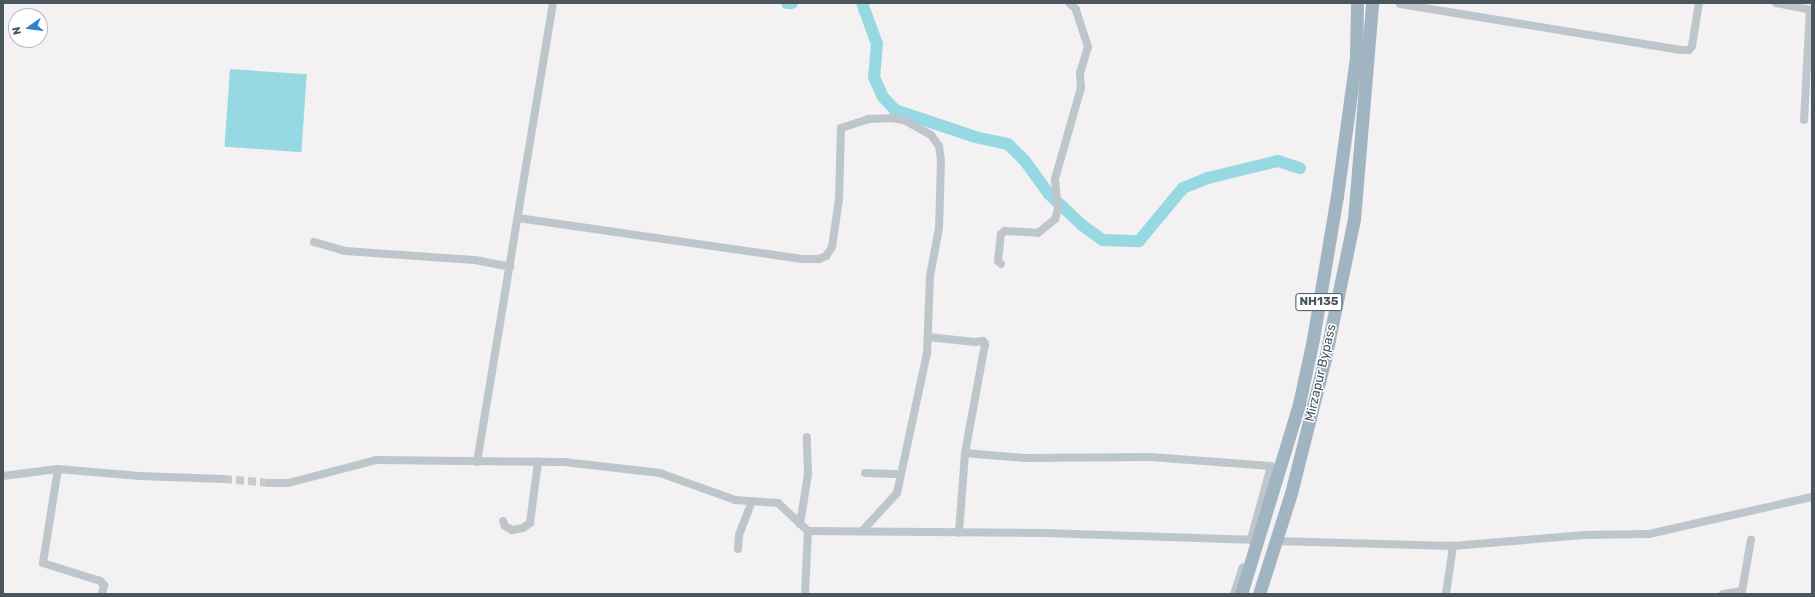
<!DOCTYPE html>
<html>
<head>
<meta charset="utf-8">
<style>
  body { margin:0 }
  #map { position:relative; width:1815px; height:597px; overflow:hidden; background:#f3f1f1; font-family:Rubik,sans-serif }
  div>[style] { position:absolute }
  .water>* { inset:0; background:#97d9e3; transform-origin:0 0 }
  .river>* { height:12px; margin:-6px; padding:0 6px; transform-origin:6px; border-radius:6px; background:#97d9e3 }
  .minor-tunnel>* { height:8px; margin-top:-4px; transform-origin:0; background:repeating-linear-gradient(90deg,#c9cacc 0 8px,transparent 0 12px) }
  .minor>* { height:8px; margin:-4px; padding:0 4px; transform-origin:4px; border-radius:4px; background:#bec6cc }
  .trunk>* { height:13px; margin:-6.5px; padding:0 6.5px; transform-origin:6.5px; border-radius:6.5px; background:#a1b4c2 }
  span { translate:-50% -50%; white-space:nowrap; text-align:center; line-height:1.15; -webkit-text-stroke:3px #fff; paint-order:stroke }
  .shield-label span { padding:1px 3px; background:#fff; border:1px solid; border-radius:3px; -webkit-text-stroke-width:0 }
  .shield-label { font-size:12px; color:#4a555c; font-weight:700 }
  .street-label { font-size:13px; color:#4a555c }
  .frame { position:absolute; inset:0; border:4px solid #4a555c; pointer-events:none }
  .north { position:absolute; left:8px; top:8px; width:40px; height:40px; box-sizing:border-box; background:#fff; border:1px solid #b7bbbe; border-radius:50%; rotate:256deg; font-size:11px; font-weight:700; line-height:16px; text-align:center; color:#4a555c }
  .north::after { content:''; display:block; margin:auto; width:14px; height:18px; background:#2d82d0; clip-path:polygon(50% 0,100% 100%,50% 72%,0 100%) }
</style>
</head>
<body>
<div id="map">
  <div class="water">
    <i style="left:230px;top:69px;width:77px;height:78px;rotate:4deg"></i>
  </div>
  <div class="river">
    <i style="left:787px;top:3px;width:5px"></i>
    <i style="left:862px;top:3px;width:44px;rotate:69.9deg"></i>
    <i style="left:877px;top:44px;width:33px;rotate:95deg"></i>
    <i style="left:874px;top:77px;width:22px;rotate:66deg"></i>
    <i style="left:883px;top:97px;width:18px;rotate:47deg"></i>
    <i style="left:895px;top:110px;width:84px;rotate:18.6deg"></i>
    <i style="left:975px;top:137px;width:34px;rotate:12deg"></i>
    <i style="left:1008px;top:144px;width:24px;rotate:45deg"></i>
    <i style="left:1025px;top:161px;width:41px;rotate:54deg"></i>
    <i style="left:1049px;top:194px;width:45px;rotate:43.2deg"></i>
    <i style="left:1082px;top:225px;width:26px;rotate:36deg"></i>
    <i style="left:1103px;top:240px;width:36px;rotate:2deg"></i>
    <i style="left:1139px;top:241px;width:69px;rotate:-50.3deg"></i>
    <i style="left:1183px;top:188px;width:27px;rotate:-22deg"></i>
    <i style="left:1208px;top:178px;width:72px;rotate:-13.7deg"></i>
    <i style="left:1278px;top:161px;width:23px;rotate:18deg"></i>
  </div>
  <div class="minor-tunnel">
    <i style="left:224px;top:479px;width:46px;rotate:5deg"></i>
  </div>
  <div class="minor">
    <i style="left:1776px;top:3px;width:37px;rotate:11deg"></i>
    <i style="left:1400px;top:4px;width:286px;rotate:9.3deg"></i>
    <i style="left:1682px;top:50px;width:7px"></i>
    <i style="left:1689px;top:50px;width:5px;rotate:-53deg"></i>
    <i style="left:1692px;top:46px;width:44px;rotate:-80.8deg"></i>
    <i style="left:1804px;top:120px;width:110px;rotate:-86.9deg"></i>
    <i style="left:518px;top:218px;width:287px;rotate:8.2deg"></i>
    <i style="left:802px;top:259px;width:17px"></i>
    <i style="left:819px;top:259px;width:8px;rotate:-23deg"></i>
    <i style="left:826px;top:256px;width:11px;rotate:-56deg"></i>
    <i style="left:832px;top:247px;width:49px;rotate:-81.7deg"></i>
    <i style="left:839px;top:199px;width:71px;rotate:-88.4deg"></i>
    <i style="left:841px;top:128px;width:28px;rotate:-18deg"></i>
    <i style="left:868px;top:119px;width:23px;rotate:-2deg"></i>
    <i style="left:891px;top:118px;width:13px;rotate:9deg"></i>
    <i style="left:904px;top:120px;width:31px;rotate:29deg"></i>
    <i style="left:931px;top:135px;width:14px;rotate:54deg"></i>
    <i style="left:939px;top:146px;width:15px;rotate:82deg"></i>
    <i style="left:941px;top:161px;width:67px;rotate:91.7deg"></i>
    <i style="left:939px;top:228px;width:49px;rotate:100.6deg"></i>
    <i style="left:930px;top:276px;width:77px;rotate:92.2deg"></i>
    <i style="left:927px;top:353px;width:143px;rotate:102.1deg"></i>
    <i style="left:897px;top:493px;width:52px;rotate:132.6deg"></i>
    <i style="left:314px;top:242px;width:32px;rotate:16deg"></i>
    <i style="left:345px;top:251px;width:130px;rotate:4deg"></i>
    <i style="left:475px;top:260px;width:36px;rotate:11deg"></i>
    <i style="left:1001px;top:264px;width:4px;rotate:-135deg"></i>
    <i style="left:998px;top:261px;width:27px;rotate:-84deg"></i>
    <i style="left:1001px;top:234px;width:5px;rotate:-37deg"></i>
    <i style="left:1005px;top:231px;width:33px;rotate:3deg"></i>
    <i style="left:1038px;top:233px;width:22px;rotate:-39deg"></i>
    <i style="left:1055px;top:219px;width:10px;rotate:-73deg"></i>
    <i style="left:1058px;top:209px;width:30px;rotate:-96deg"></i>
    <i style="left:1055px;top:179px;width:95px;rotate:-74.1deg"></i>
    <i style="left:1081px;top:88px;width:15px;rotate:-94deg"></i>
    <i style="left:1080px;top:73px;width:27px;rotate:-73deg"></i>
    <i style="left:1088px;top:47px;width:40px;rotate:-108deg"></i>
    <i style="left:1076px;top:9px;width:9px;rotate:-139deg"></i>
    <i style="left:928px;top:337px;width:47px;rotate:6.1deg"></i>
    <i style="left:975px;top:342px;width:8px;rotate:-7deg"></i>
    <i style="left:983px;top:341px;width:4px;rotate:56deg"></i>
    <i style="left:985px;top:344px;width:111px;rotate:100.4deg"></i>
    <i style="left:965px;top:453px;width:80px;rotate:94.3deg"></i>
    <i style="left:965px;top:453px;width:59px;rotate:4.8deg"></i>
    <i style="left:1024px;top:458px;width:126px;rotate:-0.5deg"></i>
    <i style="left:1150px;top:457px;width:121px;rotate:4.3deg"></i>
    <i style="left:1271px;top:466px;width:76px;rotate:105.3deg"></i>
    <i style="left:477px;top:462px;width:465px;rotate:-80.6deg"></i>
    <i style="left:58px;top:469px;width:95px;rotate:99.1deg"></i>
    <i style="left:43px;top:563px;width:60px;rotate:17.5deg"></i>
    <i style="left:100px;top:581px;width:6px;rotate:45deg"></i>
    <i style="left:104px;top:585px;width:9px;rotate:103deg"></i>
    <i style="left:865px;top:473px;width:34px;rotate:2deg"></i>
    <i style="left:3px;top:476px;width:55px;rotate:-7.3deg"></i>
    <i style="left:58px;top:469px;width:82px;rotate:4.9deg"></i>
    <i style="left:140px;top:476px;width:84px;rotate:2deg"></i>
    <i style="left:270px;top:483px;width:18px"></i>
    <i style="left:288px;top:483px;width:91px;rotate:-14.6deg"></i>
    <i style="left:376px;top:460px;width:188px;rotate:0.6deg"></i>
    <i style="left:564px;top:462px;width:97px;rotate:6.5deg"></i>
    <i style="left:660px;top:473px;width:80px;rotate:19.8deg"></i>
    <i style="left:735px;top:500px;width:43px;rotate:4deg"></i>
    <i style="left:778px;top:503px;width:41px;rotate:43deg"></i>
    <i style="left:808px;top:531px;width:236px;rotate:0.5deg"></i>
    <i style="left:1044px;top:533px;width:207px;rotate:1.9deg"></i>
    <i style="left:503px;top:521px;width:5px;rotate:68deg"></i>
    <i style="left:505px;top:526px;width:8px;rotate:30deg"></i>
    <i style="left:512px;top:530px;width:11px;rotate:-10deg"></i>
    <i style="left:523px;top:528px;width:9px;rotate:-36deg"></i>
    <i style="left:530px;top:523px;width:62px;rotate:-82.5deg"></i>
    <i style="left:800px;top:524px;width:51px;rotate:-80.9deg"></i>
    <i style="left:808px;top:474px;width:37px;rotate:-92deg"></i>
    <i style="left:1276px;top:541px;width:177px;rotate:1.6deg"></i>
    <i style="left:1453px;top:546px;width:130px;rotate:-4.8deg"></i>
    <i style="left:1583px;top:535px;width:66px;rotate:-0.9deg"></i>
    <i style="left:1649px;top:534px;width:167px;rotate:-12.8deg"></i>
    <i style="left:738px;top:549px;width:14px;rotate:-86deg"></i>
    <i style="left:739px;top:535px;width:36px;rotate:-69deg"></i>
    <i style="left:805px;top:594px;width:63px;rotate:-87.3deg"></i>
    <i style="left:1234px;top:594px;width:28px;rotate:-72deg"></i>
    <i style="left:1446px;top:594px;width:49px;rotate:-81.7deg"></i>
    <i style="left:1723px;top:594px;width:19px;rotate:-9deg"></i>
    <i style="left:1742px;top:591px;width:52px;rotate:-80deg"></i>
  </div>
  <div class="trunk">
    <i style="left:1241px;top:594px;width:199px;rotate:-73deg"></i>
    <i style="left:1299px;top:404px;width:66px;rotate:-77.8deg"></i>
    <i style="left:1313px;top:339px;width:145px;rotate:-80.5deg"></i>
    <i style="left:1337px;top:196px;width:140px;rotate:-82.2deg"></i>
    <i style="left:1356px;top:57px;width:54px;rotate:-88.9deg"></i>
    <i style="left:1259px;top:594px;width:106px;rotate:-72.4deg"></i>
    <i style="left:1291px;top:493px;width:138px;rotate:-75.8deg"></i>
    <i style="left:1325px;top:359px;width:143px;rotate:-78.3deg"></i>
    <i style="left:1354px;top:219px;width:217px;rotate:-85.2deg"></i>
  </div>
  <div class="shield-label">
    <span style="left:1319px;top:302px">NH135</span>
  </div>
  <div class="street-label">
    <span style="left:1321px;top:373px;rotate:-77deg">Mirzapur Bypass</span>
  </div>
  <div class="frame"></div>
  <div class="north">N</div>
</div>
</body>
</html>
